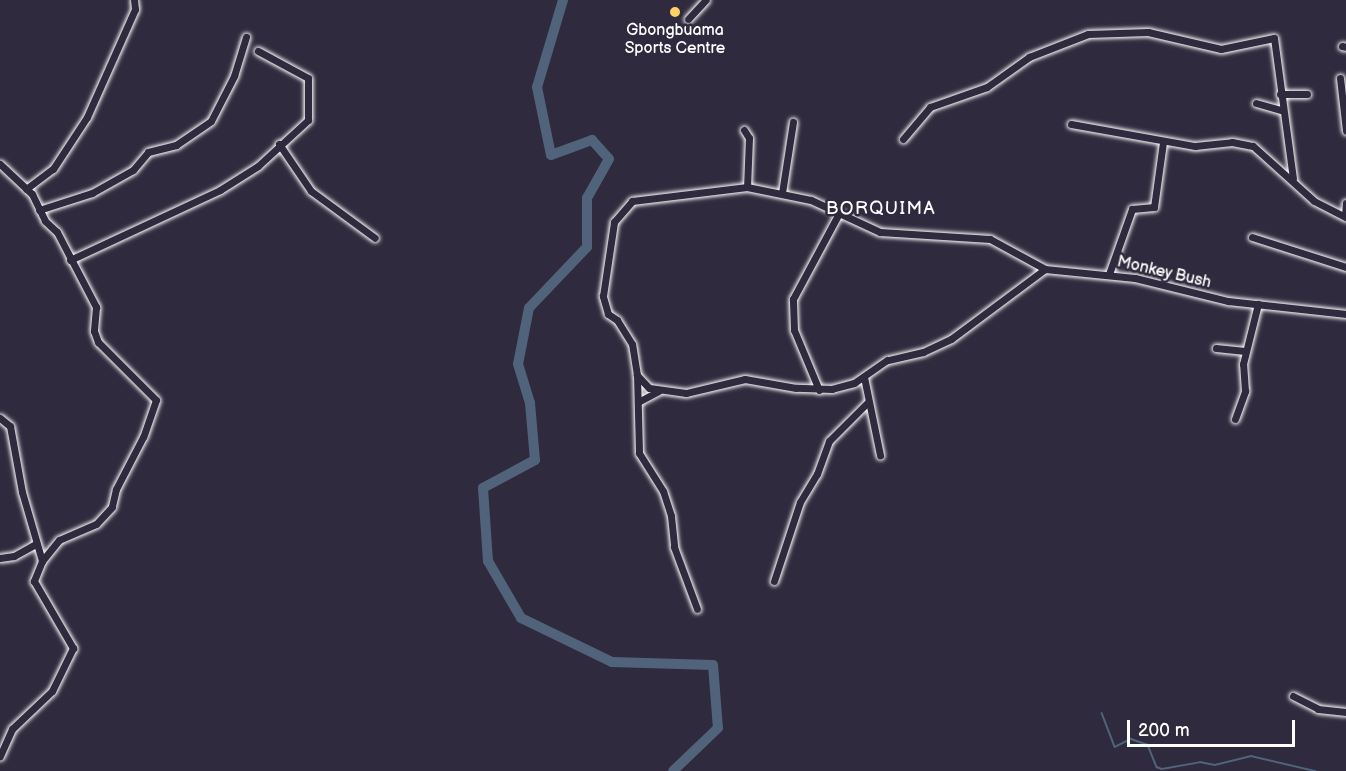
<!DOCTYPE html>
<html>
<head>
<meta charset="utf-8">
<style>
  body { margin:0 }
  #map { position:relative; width:1346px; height:771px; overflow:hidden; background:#2f2a3d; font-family:"Balsamiq Sans",sans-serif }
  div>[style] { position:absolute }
  .stream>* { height:1.5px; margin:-0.75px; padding:0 0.75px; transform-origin:0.75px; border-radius:0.75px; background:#50637b }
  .river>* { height:10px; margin:-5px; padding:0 5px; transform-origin:5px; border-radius:5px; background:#50637b }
  .roads { filter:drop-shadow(0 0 2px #fff) drop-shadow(0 0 2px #fff) }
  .minor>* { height:7px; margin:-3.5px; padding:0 3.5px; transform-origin:3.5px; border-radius:3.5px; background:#2f2a3d }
  .dots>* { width:16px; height:16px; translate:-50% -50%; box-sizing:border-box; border:3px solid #2f2a3d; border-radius:50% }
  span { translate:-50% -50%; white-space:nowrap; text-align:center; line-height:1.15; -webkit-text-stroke:5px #2f2a3d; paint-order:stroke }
  .poi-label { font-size:16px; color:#fff }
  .street-label { font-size:16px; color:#fff }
  .neighbourhood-label { font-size:18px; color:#fff; letter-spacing:1.5px }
  .scale { position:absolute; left:1127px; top:720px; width:168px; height:27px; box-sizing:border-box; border:3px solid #fff; border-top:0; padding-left:8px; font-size:18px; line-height:21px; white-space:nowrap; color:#fff; -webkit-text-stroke:4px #2f2a3d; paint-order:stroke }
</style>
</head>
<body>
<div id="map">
  <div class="stream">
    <i style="left:1102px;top:713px;width:36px;rotate:69deg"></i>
    <i style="left:1115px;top:747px;width:18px;rotate:-27deg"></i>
    <i style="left:1131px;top:739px;width:18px;rotate:19deg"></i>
    <i style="left:1148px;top:745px;width:24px;rotate:68deg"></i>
    <i style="left:1157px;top:767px;width:5px;rotate:22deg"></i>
    <i style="left:1162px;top:769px;width:39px;rotate:-10deg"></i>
    <i style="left:1200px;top:762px;width:15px;rotate:11deg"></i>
    <i style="left:1215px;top:765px;width:37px;rotate:-14deg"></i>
    <i style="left:1251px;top:756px;width:66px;rotate:13.2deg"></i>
  </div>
  <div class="river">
    <i style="left:563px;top:0;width:91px;rotate:106.6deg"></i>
    <i style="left:537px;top:87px;width:69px;rotate:78.4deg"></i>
    <i style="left:551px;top:155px;width:44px;rotate:-20.1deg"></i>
    <i style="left:592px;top:140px;width:25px;rotate:48deg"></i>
    <i style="left:609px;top:159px;width:45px;rotate:119.4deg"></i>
    <i style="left:587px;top:198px;width:49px;rotate:90deg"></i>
    <i style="left:587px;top:247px;width:84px;rotate:133.6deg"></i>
    <i style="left:529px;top:308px;width:57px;rotate:101.1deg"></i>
    <i style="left:518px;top:364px;width:41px;rotate:72.9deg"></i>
    <i style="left:530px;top:403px;width:57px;rotate:85deg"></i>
    <i style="left:535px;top:460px;width:59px;rotate:151.7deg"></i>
    <i style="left:483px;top:488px;width:73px;rotate:86.1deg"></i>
    <i style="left:488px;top:561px;width:66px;rotate:59.9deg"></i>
    <i style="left:521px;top:618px;width:101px;rotate:25.8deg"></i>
    <i style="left:612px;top:662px;width:101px;rotate:1.7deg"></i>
    <i style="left:713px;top:665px;width:63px;rotate:85.5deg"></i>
    <i style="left:718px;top:728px;width:62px;rotate:136.3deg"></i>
  </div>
  <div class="roads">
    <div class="minor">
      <i style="left:688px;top:19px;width:26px;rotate:-47deg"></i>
      <i style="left:1342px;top:46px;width:4px;rotate:14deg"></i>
      <i style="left:1340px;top:78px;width:53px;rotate:83.5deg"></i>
      <i style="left:1280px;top:94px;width:27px"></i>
      <i style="left:1256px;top:103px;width:26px;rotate:16deg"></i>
      <i style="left:1071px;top:124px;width:126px;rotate:10.1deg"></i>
      <i style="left:1195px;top:146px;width:37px;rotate:-6deg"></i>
      <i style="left:1232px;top:142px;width:21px;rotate:11deg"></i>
      <i style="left:1253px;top:146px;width:82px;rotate:42deg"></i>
      <i style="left:1314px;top:201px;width:36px;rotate:27deg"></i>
      <i style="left:744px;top:130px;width:9px;rotate:58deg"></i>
      <i style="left:749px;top:138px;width:49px;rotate:92.3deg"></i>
      <i style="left:903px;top:139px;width:42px;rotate:-49.8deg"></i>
      <i style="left:930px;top:107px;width:60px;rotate:-19.3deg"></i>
      <i style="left:987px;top:87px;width:52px;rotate:-35.5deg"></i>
      <i style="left:1029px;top:57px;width:63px;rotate:-21.3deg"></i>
      <i style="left:1088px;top:34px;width:60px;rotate:-1.9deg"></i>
      <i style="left:1148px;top:32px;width:75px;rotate:13.1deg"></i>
      <i style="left:1221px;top:49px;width:54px;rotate:-11.7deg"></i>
      <i style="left:1274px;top:38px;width:142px;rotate:82.3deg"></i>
      <i style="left:279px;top:144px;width:57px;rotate:55.8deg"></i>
      <i style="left:311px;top:191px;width:79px;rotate:36.3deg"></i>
      <i style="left:0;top:164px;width:44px;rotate:43.2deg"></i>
      <i style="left:32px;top:194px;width:30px;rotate:64deg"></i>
      <i style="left:45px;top:221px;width:16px;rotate:43deg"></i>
      <i style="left:57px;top:232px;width:85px;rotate:62.5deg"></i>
      <i style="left:96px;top:307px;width:24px;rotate:95deg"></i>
      <i style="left:94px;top:331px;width:12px;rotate:70deg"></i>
      <i style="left:98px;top:342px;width:82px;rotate:45deg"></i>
      <i style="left:156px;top:400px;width:39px;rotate:109deg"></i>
      <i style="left:143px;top:437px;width:59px;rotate:117.4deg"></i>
      <i style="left:116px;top:489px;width:18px;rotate:103deg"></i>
      <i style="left:112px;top:507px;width:23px;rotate:133deg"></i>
      <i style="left:96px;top:524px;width:40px;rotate:156.6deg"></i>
      <i style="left:59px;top:540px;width:27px;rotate:129deg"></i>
      <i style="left:42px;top:561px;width:22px;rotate:112deg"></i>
      <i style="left:34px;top:581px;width:78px;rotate:59.8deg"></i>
      <i style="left:73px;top:648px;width:48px;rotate:116deg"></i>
      <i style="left:52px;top:691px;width:55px;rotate:136.5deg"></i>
      <i style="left:12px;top:729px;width:30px;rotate:114deg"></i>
      <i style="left:26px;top:189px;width:34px;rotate:-37deg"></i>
      <i style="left:53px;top:169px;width:62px;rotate:-56.8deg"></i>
      <i style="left:87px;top:117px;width:118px;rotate:-66deg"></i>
      <i style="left:135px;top:9px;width:9px;rotate:-96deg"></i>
      <i style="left:782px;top:193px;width:72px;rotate:-81.2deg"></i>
      <i style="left:39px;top:210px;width:56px;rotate:-17.8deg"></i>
      <i style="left:92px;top:193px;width:47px;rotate:-29.3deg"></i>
      <i style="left:133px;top:170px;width:23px;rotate:-50deg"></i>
      <i style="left:148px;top:152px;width:29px;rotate:-14deg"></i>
      <i style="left:176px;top:145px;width:42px;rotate:-34.4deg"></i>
      <i style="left:211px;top:121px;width:51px;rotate:-62.9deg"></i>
      <i style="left:234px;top:76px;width:41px;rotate:-72.9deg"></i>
      <i style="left:1345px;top:216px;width:13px;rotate:-86deg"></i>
      <i style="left:1252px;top:237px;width:99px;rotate:17.7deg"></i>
      <i style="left:70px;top:260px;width:166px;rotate:-25deg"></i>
      <i style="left:220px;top:190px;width:45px;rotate:-32.3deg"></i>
      <i style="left:258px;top:166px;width:68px;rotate:-42.6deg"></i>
      <i style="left:308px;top:120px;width:42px;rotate:-90deg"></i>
      <i style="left:308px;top:78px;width:57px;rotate:-151.6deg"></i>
      <i style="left:1045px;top:269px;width:117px;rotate:143.3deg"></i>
      <i style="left:951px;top:339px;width:31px;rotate:155deg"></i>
      <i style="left:923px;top:352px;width:37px;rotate:167deg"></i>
      <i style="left:887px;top:360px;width:40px;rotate:145.1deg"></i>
      <i style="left:854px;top:383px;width:23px;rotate:165deg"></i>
      <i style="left:832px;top:389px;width:36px;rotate:-178deg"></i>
      <i style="left:796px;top:388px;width:52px;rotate:-170deg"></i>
      <i style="left:745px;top:379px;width:61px;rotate:166.7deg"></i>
      <i style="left:686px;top:393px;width:37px;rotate:-172deg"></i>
      <i style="left:649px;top:388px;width:18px;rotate:-133deg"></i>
      <i style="left:637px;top:375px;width:31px;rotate:-99deg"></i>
      <i style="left:632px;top:344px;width:28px;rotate:-122deg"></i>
      <i style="left:617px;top:320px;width:11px;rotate:-146deg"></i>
      <i style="left:608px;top:314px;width:19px;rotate:-106deg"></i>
      <i style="left:603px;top:296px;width:75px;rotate:-81.5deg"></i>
      <i style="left:614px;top:222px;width:28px;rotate:-49deg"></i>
      <i style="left:632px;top:201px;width:116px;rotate:-6.9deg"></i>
      <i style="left:747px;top:187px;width:65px;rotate:11.5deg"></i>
      <i style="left:811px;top:200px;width:76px;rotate:24.9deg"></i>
      <i style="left:880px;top:232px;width:110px;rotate:3.6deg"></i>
      <i style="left:990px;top:239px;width:63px;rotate:28.6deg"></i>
      <i style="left:1045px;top:269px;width:90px;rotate:5.7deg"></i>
      <i style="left:1135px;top:278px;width:96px;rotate:13.9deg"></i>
      <i style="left:1228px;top:301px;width:119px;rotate:6.3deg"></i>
      <i style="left:1109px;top:274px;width:69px;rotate:-70.5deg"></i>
      <i style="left:1132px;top:209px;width:22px;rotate:-5deg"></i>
      <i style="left:1154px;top:207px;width:66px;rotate:-82.1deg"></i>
      <i style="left:1216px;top:348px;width:29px;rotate:6deg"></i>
      <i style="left:637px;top:375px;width:78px;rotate:88.5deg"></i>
      <i style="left:639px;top:453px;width:45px;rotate:57.7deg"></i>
      <i style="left:663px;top:491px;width:26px;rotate:72deg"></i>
      <i style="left:671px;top:516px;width:31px;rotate:84deg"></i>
      <i style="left:674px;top:547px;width:66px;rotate:69.6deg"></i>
      <i style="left:864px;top:377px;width:80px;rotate:78.4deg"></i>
      <i style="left:819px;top:390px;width:65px;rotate:-112.6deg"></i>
      <i style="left:794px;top:330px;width:31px;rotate:-92deg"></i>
      <i style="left:793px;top:299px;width:95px;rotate:-61.8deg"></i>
      <i style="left:638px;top:402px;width:24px;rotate:-28deg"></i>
      <i style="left:0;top:418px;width:13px;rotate:39deg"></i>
      <i style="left:10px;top:426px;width:67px;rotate:79.7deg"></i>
      <i style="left:22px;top:492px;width:72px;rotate:73.8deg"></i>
      <i style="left:1235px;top:419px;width:30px;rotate:-70deg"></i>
      <i style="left:1245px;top:391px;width:27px;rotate:-94deg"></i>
      <i style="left:1243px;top:364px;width:62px;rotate:-76deg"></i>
      <i style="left:0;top:558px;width:14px;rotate:-8deg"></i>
      <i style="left:14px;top:556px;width:25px;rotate:-29deg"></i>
      <i style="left:774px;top:581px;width:83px;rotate:-71.8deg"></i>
      <i style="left:800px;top:502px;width:33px;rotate:-59deg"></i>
      <i style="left:817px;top:474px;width:35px;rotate:-70deg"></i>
      <i style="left:829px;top:441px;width:55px;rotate:-45deg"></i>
      <i style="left:1293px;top:696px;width:28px;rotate:27deg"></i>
      <i style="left:1318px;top:709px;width:28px;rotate:6deg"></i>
    </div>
  </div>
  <div class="dots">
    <i style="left:675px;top:12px;background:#ffd166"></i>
  </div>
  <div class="poi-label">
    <span style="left:675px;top:40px">Gbongbuama<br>Sports Centre</span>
  </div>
  <div class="street-label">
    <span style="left:1164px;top:273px;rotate:13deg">Monkey Bush</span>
  </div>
  <div class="neighbourhood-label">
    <span style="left:881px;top:209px">BORQUIMA</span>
  </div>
  <div class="scale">200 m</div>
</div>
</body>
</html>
